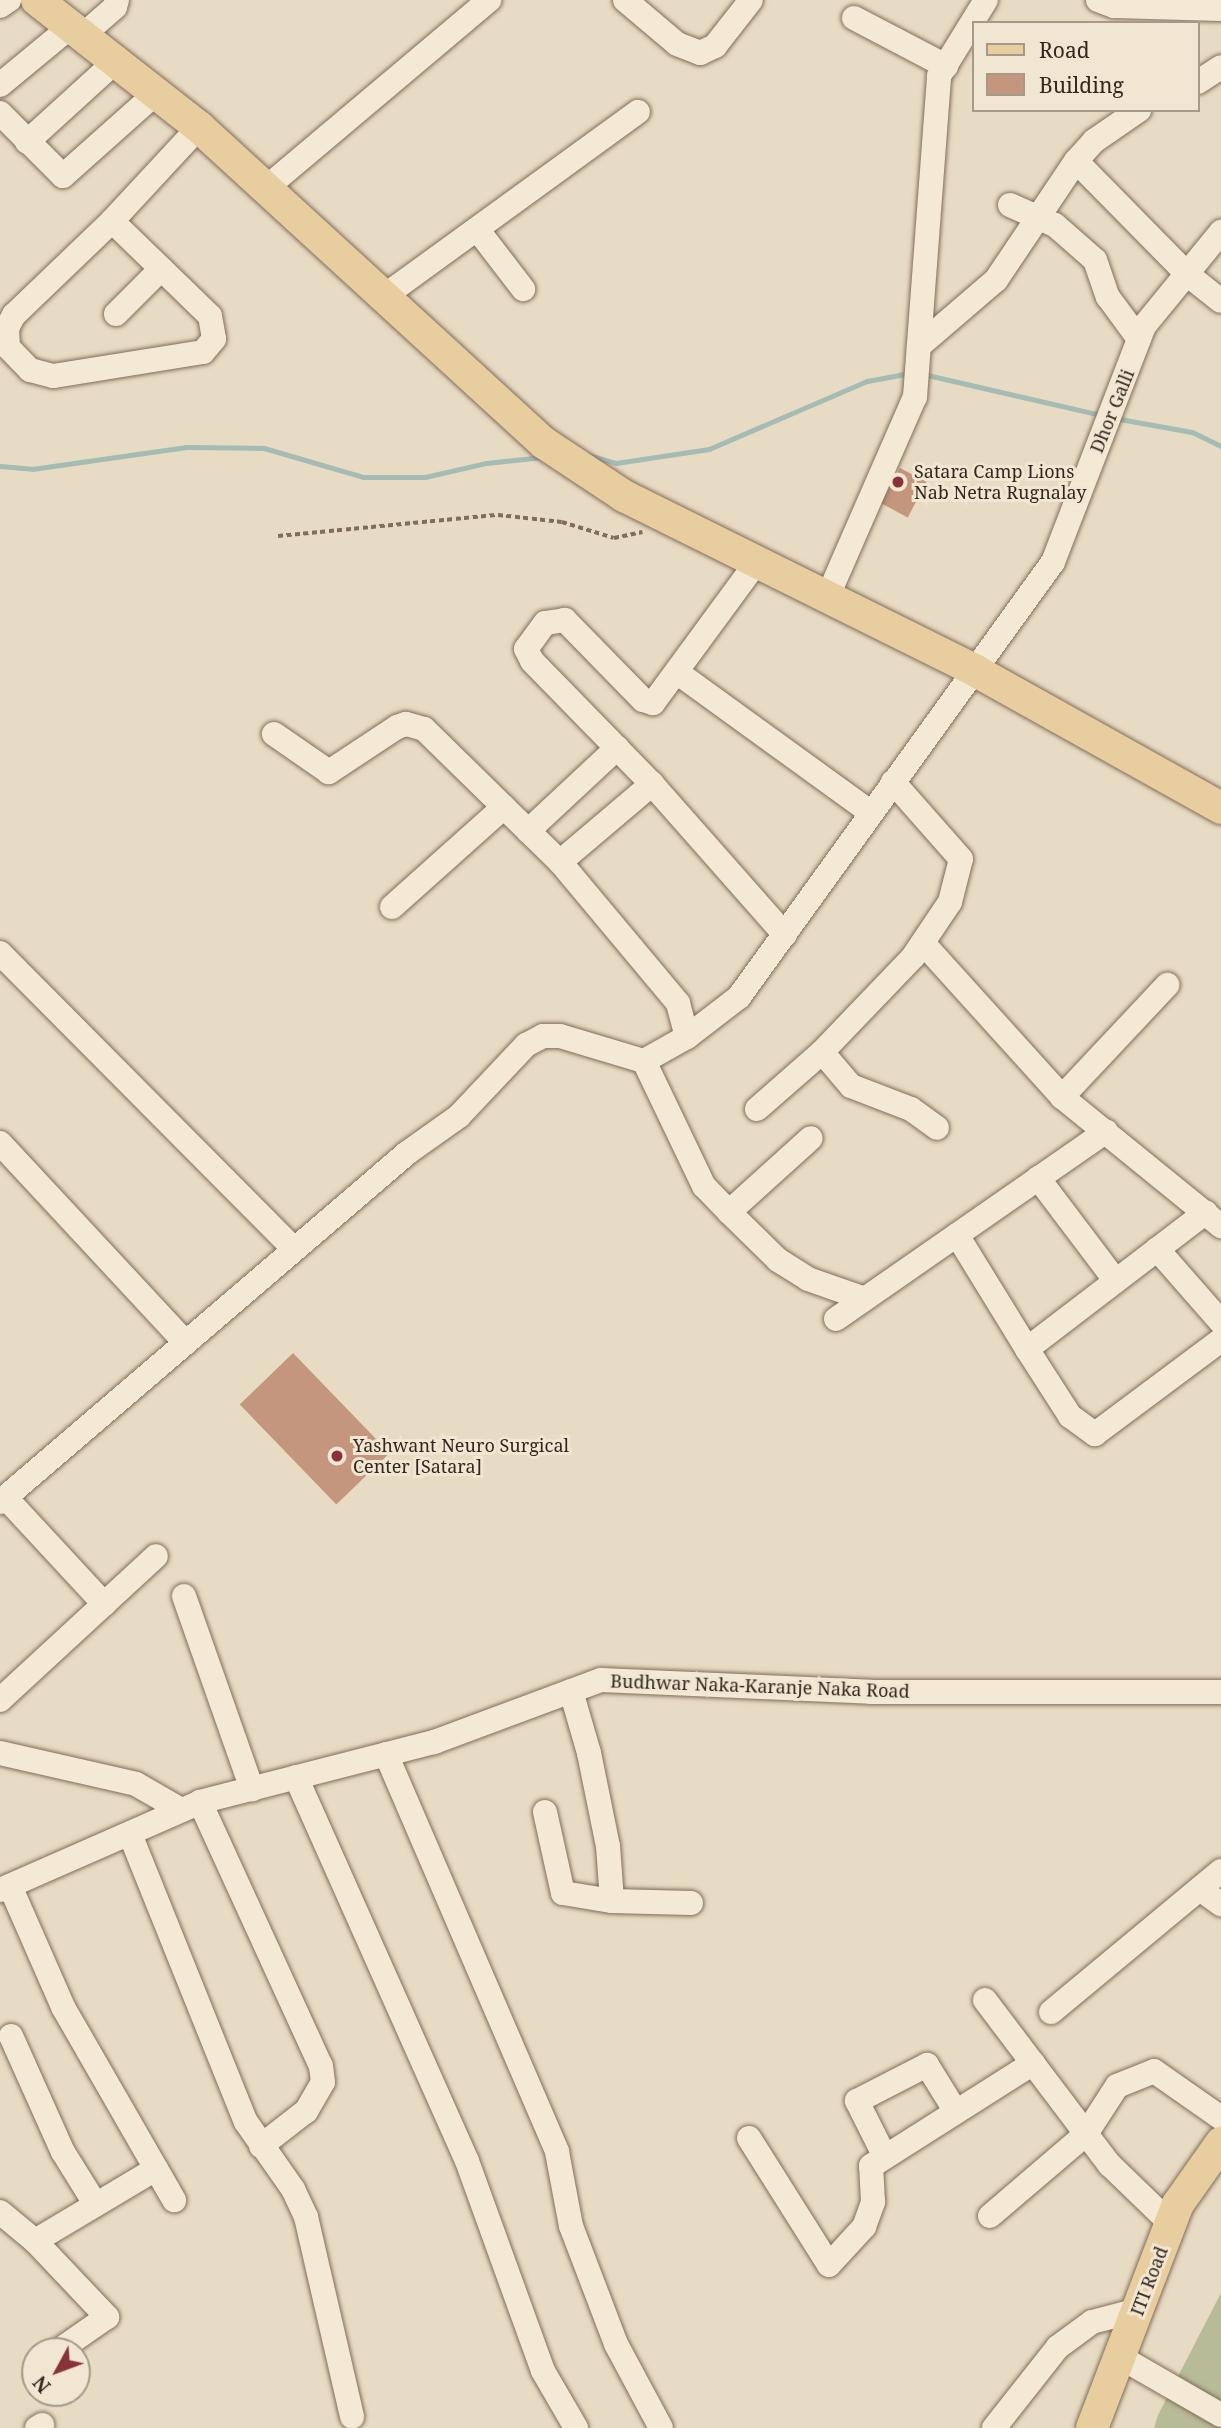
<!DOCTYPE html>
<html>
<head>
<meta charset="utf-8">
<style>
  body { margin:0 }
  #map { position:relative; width:1221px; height:2428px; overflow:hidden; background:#e8dbc3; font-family:"Noto Serif",serif }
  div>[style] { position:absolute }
  .cemetery>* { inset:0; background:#b8bb97 }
  .stream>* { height:5px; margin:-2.5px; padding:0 2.5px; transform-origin:2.5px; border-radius:2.5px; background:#a5bcb4 }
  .building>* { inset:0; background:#c3967d; transform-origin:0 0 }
  .path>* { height:3.5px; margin-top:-1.75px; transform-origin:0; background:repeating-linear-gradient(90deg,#816d5c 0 5px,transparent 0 8.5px) }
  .roads { filter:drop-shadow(0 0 2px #816d5c) drop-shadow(0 0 2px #816d5c) }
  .minor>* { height:24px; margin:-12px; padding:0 12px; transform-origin:12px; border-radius:12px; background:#f4e9d5 }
  .major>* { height:32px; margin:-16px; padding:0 16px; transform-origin:16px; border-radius:16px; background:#e8cd9f }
  .dots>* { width:19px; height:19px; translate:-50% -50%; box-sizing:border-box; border:4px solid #f1e6d2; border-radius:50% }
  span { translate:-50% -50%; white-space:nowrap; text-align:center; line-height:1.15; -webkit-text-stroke:6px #f1e6d2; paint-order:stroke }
  .street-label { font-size:18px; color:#32271e }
  .poi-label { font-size:18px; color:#32271e }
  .left { translate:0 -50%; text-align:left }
  .legend { position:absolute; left:972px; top:21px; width:228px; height:91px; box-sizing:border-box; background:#f1e6d2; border:2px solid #a59a8a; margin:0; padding:9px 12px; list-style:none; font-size:21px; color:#32271e }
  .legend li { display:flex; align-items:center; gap:14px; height:35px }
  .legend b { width:35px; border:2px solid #a59a8a }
  .north { position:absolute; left:21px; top:2337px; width:70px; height:70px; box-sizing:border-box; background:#f1e6d2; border:2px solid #a59a8a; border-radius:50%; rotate:229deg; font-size:19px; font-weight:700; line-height:28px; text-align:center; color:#32271e }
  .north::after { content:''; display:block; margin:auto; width:24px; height:32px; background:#893338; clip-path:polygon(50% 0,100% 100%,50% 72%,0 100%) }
</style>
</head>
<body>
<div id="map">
  <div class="cemetery">
    <i style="clip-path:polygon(1221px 2293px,1221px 2428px,1154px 2428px,1158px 2415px)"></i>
  </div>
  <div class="stream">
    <i style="left:923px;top:374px;width:183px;rotate:13deg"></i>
    <i style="left:1114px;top:418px;width:79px;rotate:10.2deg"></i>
    <i style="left:1192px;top:432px;width:32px;rotate:26deg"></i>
    <i style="left:581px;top:453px;width:36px;rotate:16deg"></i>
    <i style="left:616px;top:463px;width:94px;rotate:-8.6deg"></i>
    <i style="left:709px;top:449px;width:172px;rotate:-23.3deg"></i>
    <i style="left:867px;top:381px;width:44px;rotate:-10.5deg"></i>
    <i style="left:0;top:466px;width:32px;rotate:5deg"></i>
    <i style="left:32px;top:469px;width:156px;rotate:-8.1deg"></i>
    <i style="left:186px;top:447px;width:78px;rotate:0.7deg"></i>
    <i style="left:264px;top:448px;width:103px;rotate:16.3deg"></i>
    <i style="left:363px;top:477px;width:62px"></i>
    <i style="left:425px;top:477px;width:63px;rotate:-12.9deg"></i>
    <i style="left:486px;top:463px;width:57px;rotate:-6deg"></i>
  </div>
  <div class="building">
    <i style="left:900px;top:468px;width:30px;height:40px;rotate:28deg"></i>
    <i style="left:293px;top:1353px;width:139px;height:74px;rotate:46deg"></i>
  </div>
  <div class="path">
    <i style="left:278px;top:536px;width:221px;rotate:-5.5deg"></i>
    <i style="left:498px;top:515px;width:64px;rotate:6.2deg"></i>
    <i style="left:562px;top:522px;width:54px;rotate:17.1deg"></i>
    <i style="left:614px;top:538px;width:29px;rotate:-12deg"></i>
  </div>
  <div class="roads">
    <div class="minor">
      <i style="left:625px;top:0;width:68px;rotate:40.2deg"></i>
      <i style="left:677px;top:44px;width:25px;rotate:21deg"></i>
      <i style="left:700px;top:53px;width:17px;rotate:-25deg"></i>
      <i style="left:715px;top:46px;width:58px;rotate:-52deg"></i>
      <i style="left:1098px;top:0;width:17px;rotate:21deg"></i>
      <i style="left:1114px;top:6px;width:107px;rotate:1.6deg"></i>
      <i style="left:0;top:6px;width:11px;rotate:-34deg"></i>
      <i style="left:854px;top:18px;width:104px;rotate:27.6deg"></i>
      <i style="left:82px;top:36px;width:44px;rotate:-41.3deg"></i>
      <i style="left:115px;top:7px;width:7px;rotate:-74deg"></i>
      <i style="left:1198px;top:82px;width:27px;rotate:-33deg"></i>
      <i style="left:0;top:85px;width:91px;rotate:-39.6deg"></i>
      <i style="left:0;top:113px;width:89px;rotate:45deg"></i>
      <i style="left:63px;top:176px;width:125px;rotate:-41.7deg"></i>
      <i style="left:27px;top:142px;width:119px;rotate:-42.3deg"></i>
      <i style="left:1076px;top:161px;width:158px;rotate:45.5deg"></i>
      <i style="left:1187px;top:274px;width:43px;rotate:38.5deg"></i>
      <i style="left:266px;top:188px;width:292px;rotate:-40.1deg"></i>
      <i style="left:1010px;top:205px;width:49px;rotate:24deg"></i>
      <i style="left:1055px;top:225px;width:53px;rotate:41.2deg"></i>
      <i style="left:1095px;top:260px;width:39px;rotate:71deg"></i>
      <i style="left:1108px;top:297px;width:52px;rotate:53.6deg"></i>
      <i style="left:112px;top:221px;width:136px;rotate:44.1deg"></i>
      <i style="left:210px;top:316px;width:23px;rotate:80deg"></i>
      <i style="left:214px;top:339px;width:17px;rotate:130deg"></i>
      <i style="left:203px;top:352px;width:152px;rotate:170.9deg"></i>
      <i style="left:53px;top:376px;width:24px;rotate:-165deg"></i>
      <i style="left:30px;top:370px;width:32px;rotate:-134deg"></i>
      <i style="left:8px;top:347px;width:19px;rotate:-93deg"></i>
      <i style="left:7px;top:328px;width:15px;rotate:-62deg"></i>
      <i style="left:14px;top:315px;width:136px;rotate:-43.8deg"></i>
      <i style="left:112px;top:221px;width:128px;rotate:-47.2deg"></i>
      <i style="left:477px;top:229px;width:76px;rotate:52.5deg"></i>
      <i style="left:383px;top:297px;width:315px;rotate:-36deg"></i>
      <i style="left:116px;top:314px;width:64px;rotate:-45deg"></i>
      <i style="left:919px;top:346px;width:101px;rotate:-40.6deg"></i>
      <i style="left:996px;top:280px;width:143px;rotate:-56.1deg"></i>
      <i style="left:1076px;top:161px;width:27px;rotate:-48deg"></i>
      <i style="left:1094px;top:141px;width:55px;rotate:-34.6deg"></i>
      <i style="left:756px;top:563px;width:174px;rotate:126.3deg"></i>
      <i style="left:653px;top:703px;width:10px;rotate:-163deg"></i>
      <i style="left:643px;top:700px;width:112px;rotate:-134.3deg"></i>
      <i style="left:565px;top:620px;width:20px;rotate:171deg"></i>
      <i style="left:545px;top:623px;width:32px;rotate:126deg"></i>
      <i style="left:526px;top:649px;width:13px;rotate:63deg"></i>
      <i style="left:532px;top:661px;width:172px;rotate:45.7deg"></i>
      <i style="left:652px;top:784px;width:201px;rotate:48.6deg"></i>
      <i style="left:827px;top:598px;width:219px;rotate:-66.4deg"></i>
      <i style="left:915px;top:397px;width:322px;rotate:-85.7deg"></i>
      <i style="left:939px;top:76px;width:89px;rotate:-58.3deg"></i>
      <i style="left:678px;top:673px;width:237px;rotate:35.9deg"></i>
      <i style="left:528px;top:831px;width:122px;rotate:-43deg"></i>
      <i style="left:560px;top:862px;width:121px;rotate:-40.3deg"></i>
      <i style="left:392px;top:907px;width:150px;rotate:-41.8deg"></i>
      <i style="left:923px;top:943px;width:207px;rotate:47.9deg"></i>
      <i style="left:1062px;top:1097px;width:205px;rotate:39.1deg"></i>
      <i style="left:0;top:953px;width:417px;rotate:45.2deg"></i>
      <i style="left:687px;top:1037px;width:66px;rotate:-37.6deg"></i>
      <i style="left:739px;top:997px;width:536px;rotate:-54.18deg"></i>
      <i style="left:1053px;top:562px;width:253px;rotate:-68.9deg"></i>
      <i style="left:1144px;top:326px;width:122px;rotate:-50.7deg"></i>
      <i style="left:822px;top:1052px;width:45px;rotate:49.5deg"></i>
      <i style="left:851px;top:1086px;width:64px;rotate:21deg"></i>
      <i style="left:911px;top:1109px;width:32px;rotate:36deg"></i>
      <i style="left:644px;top:1061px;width:139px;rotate:64.4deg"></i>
      <i style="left:704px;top:1186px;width:36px;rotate:46deg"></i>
      <i style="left:729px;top:1212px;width:69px;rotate:44.4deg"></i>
      <i style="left:778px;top:1260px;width:36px;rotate:32deg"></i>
      <i style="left:808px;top:1279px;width:60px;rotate:19.3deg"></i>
      <i style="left:1062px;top:1097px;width:154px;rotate:-46.8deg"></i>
      <i style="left:757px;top:1109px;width:86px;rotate:-41.2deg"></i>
      <i style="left:822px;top:1052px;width:132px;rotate:-46.2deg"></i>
      <i style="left:913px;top:957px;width:66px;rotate:-56.1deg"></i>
      <i style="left:950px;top:902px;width:44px;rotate:-75.7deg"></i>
      <i style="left:961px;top:859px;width:103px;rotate:-131.4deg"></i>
      <i style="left:0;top:1143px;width:273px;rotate:47.1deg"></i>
      <i style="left:1038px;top:1178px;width:129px;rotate:52.9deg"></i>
      <i style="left:729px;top:1212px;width:110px;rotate:-42.1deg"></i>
      <i style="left:957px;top:1235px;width:134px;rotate:58.4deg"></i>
      <i style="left:1027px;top:1349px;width:225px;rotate:-37.4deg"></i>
      <i style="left:1157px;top:1249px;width:97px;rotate:48.8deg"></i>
      <i style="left:836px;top:1319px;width:329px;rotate:-34.8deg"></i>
      <i style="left:1027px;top:1349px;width:80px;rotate:57.3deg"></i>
      <i style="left:1070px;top:1416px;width:31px;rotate:36deg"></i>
      <i style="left:1095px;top:1434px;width:157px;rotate:-36.7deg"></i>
      <i style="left:5px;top:1497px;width:146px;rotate:47.2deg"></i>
      <i style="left:0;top:1502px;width:536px;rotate:-40.61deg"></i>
      <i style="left:407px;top:1153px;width:64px;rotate:-35.4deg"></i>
      <i style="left:459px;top:1116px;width:98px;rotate:-46.7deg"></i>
      <i style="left:526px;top:1045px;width:19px;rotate:-28deg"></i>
      <i style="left:543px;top:1036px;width:17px"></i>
      <i style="left:560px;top:1036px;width:88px;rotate:16.6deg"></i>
      <i style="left:644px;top:1061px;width:49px;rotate:-29.2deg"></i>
      <i style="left:687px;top:1037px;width:35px;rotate:-105deg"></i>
      <i style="left:678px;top:1003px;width:184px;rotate:-129.9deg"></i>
      <i style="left:560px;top:862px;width:190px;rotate:-135.6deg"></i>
      <i style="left:424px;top:729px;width:19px;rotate:-164deg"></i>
      <i style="left:406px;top:724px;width:9px;rotate:162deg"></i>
      <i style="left:397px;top:727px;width:82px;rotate:146.5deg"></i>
      <i style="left:329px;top:772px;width:67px;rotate:-145.4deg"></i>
      <i style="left:184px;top:1596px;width:205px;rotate:70.6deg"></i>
      <i style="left:571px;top:1691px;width:65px;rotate:73.8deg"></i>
      <i style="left:589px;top:1753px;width:95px;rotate:78.5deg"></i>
      <i style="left:608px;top:1846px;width:55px;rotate:85.8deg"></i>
      <i style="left:0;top:1700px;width:212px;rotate:-42.7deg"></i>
      <i style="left:0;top:1753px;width:139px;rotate:12.8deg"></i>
      <i style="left:136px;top:1784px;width:52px;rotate:30deg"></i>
      <i style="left:386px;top:1754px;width:433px;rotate:66.7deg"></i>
      <i style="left:557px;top:2152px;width:75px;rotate:79.3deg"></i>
      <i style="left:571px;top:2226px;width:126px;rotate:69.1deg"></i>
      <i style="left:616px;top:2344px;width:95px;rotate:61.8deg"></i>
      <i style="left:296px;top:1777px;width:420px;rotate:66deg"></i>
      <i style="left:467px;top:2161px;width:223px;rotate:70.1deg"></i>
      <i style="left:543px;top:2371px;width:66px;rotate:59.9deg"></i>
      <i style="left:200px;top:1802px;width:290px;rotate:65.4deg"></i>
      <i style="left:321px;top:2066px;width:16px;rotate:83deg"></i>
      <i style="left:323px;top:2082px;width:34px;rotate:120deg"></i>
      <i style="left:306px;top:2111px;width:57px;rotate:142.1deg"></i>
      <i style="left:545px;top:1812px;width:83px;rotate:77.5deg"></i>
      <i style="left:563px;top:1893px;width:50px;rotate:9.3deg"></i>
      <i style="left:612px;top:1901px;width:79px;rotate:1.5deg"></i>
      <i style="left:130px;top:1834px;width:310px;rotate:68.1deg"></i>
      <i style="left:246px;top:2122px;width:82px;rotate:55deg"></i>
      <i style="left:293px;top:2189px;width:31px;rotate:65deg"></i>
      <i style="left:306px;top:2217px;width:205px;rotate:77deg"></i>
      <i style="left:10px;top:1886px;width:132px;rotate:66.3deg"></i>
      <i style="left:63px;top:2007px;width:223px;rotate:60.1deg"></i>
      <i style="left:1200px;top:1889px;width:26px;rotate:36deg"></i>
      <i style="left:0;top:1890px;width:219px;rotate:-23.7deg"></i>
      <i style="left:200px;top:1802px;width:242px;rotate:-14.4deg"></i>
      <i style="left:434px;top:1742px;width:178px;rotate:-20.4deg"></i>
      <i style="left:601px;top:1680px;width:270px;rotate:2.5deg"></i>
      <i style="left:871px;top:1692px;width:350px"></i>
      <i style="left:985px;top:2000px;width:207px;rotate:52.9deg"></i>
      <i style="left:1110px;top:2165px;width:85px;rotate:44deg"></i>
      <i style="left:1051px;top:2012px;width:221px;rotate:-39.7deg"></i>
      <i style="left:11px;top:2036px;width:127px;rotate:65.9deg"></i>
      <i style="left:63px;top:2152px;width:62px;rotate:58.1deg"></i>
      <i style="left:749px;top:2138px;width:150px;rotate:57.8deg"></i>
      <i style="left:829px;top:2265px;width:52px;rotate:-47.4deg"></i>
      <i style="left:864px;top:2227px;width:27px;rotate:-70deg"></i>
      <i style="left:873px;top:2202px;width:36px;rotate:-93deg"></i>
      <i style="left:871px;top:2166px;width:192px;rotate:-32.4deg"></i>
      <i style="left:885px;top:2157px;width:63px;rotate:-116.6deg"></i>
      <i style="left:857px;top:2101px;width:79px;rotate:-27.2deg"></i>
      <i style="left:927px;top:2065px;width:55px;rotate:58.3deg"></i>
      <i style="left:0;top:2212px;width:45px;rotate:39.6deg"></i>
      <i style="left:35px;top:2241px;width:105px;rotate:46.5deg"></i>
      <i style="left:107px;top:2317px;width:60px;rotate:145.2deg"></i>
      <i style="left:990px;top:2216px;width:126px;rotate:-40.5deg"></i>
      <i style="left:1086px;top:2134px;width:57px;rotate:-57.1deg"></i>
      <i style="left:1117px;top:2086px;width:40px;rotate:-22deg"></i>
      <i style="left:1154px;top:2071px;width:82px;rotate:35deg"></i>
      <i style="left:35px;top:2241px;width:141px;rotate:-30.8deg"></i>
      <i style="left:1120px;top:2357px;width:116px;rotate:29.9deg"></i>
      <i style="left:37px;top:2428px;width:6px;rotate:-31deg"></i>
      <i style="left:994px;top:2428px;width:103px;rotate:-51.7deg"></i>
      <i style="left:1058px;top:2347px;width:42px;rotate:-36.3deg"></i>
      <i style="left:1092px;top:2322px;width:48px;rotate:-14.6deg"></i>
    </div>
    <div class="major">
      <i style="left:37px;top:0;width:206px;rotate:38.1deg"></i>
      <i style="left:199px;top:127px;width:468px;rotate:42.5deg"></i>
      <i style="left:544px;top:443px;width:96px;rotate:33.5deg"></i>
      <i style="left:624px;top:496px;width:393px;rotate:26.4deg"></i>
      <i style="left:976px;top:671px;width:281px;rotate:29.2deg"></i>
      <i style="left:1092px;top:2428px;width:240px;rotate:-69deg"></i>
      <i style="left:1178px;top:2204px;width:75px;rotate:-54.8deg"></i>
    </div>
  </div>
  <div class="dots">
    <i style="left:898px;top:482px;background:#893338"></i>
    <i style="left:337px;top:1456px;background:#893338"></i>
  </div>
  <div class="street-label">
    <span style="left:1112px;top:411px;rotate:-68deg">Dhor Galli</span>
    <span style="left:760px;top:1686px;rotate:2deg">Budhwar Naka-Karanje Naka Road</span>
    <span style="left:1149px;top:2281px;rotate:-69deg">ITI Road</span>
  </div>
  <div class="poi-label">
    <span class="left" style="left:914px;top:482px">Satara Camp Lions<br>Nab Netra Rugnalay</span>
    <span class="left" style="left:353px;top:1456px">Yashwant Neuro Surgical<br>Center [Satara]</span>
  </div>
  <ul class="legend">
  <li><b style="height:9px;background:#e8cd9f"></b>Road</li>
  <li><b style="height:19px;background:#c3967d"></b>Building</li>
  </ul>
  <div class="north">N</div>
</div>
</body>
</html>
